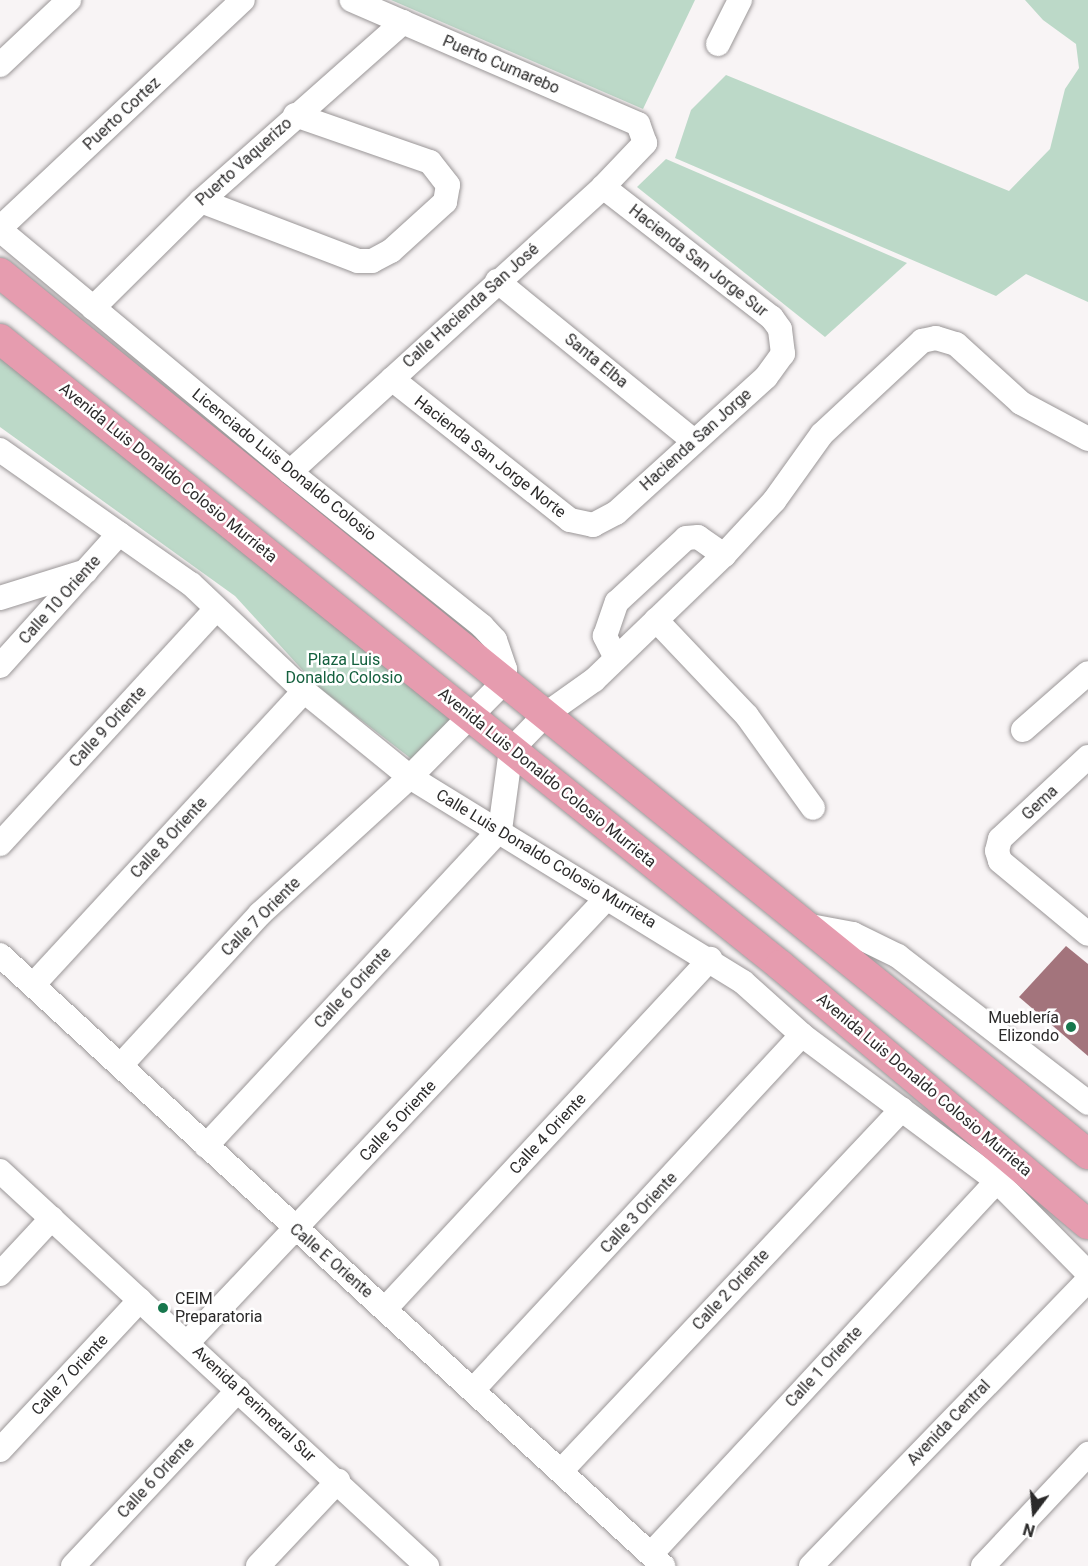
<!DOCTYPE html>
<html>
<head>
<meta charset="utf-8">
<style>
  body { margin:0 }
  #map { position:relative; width:1088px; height:1566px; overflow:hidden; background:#f8f4f5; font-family:Roboto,sans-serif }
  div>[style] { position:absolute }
  .green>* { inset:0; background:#bcd9c8 }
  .building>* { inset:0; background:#a3747c }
  .roads { filter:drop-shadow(0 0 2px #9a9697) drop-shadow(0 0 2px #9a9697) }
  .minor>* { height:24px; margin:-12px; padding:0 12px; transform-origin:12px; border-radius:12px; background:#fff }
  .major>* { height:30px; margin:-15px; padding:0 15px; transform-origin:15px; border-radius:15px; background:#e69caf }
  .dots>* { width:16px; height:16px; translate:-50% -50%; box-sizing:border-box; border:3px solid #fff; border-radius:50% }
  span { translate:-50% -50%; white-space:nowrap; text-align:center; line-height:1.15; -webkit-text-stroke:5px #fff; paint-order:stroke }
  .street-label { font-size:16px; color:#2b2a2a }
  .park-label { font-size:16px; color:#14603e }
  .poi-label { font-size:16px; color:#2b2a2a }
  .right { translate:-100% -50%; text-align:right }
  .left { translate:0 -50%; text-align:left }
  .north { position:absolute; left:1004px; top:1482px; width:60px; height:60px; -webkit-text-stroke:4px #fff; paint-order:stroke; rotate:196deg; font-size:16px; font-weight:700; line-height:24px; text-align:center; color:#2b2a2a }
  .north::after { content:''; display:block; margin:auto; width:21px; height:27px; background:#2b2a2a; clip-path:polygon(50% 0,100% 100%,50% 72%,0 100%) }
</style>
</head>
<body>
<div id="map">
  <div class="green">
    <i style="clip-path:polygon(391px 0,695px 0,643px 109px)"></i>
    <i style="clip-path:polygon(1025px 0,1088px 0,1088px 302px,1026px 274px,996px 296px,675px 158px,691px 110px,726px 75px,1009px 191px,1050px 149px,1065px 89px,1079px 68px,1076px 44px,1043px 20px)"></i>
    <i style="clip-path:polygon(666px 159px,907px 263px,825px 337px,637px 187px)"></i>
    <i style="clip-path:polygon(0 351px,450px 718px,418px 764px,317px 686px,235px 596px,0 427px)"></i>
  </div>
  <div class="building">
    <i style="clip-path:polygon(1066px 946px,1088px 964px,1088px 1056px,1019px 997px)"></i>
  </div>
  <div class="roads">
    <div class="minor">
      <i style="left:718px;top:44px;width:49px;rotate:-63.4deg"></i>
      <i style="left:0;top:65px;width:95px;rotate:-43.3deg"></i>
      <i style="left:201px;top:201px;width:168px;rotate:20.9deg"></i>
      <i style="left:358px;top:261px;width:14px"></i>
      <i style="left:372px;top:261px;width:21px;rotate:-28deg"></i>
      <i style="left:391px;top:251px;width:73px;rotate:-42.2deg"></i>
      <i style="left:445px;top:202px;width:17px;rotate:-80deg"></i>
      <i style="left:448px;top:185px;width:29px;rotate:-128deg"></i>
      <i style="left:430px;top:162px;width:143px;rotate:-160.8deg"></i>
      <i style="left:0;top:228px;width:333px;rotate:-43.2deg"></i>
      <i style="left:0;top:230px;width:378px;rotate:39.8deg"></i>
      <i style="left:290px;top:472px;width:246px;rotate:38.7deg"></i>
      <i style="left:482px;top:626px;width:19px;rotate:47deg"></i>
      <i style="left:495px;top:640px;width:31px;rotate:71deg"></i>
      <i style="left:505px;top:669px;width:13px;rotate:94deg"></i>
      <i style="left:504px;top:682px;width:134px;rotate:134.7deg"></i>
      <i style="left:410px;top:777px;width:203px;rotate:137.6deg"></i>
      <i style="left:260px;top:914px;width:205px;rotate:132.6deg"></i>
      <i style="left:497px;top:281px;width:254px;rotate:39.1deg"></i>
      <i style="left:93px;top:308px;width:152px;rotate:-44.7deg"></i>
      <i style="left:201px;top:201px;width:270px;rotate:-41.5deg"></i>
      <i style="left:392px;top:379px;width:227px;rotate:38.4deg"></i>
      <i style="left:570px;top:520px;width:24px;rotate:12deg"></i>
      <i style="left:593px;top:525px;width:26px;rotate:-28deg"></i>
      <i style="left:616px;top:513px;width:202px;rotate:-42.2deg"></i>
      <i style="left:766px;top:377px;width:29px;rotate:-54deg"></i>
      <i style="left:783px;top:354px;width:25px;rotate:-97deg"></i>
      <i style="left:780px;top:329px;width:14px;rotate:-126deg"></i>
      <i style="left:772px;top:318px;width:214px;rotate:-142.2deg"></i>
      <i style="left:0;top:450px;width:233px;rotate:35.1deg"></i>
      <i style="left:191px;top:584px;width:156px;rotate:43.4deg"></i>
      <i style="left:304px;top:691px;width:136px;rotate:39.1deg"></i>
      <i style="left:410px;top:777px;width:391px;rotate:31.6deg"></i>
      <i style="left:743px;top:982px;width:79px;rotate:41.9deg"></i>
      <i style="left:802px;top:1035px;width:244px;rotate:36.8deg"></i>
      <i style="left:997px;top:1181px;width:129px;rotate:45.3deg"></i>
      <i style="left:290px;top:472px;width:423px;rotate:-42.3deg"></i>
      <i style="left:603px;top:187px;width:61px;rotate:-46.3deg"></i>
      <i style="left:645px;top:143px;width:20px;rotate:-110deg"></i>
      <i style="left:638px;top:124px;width:312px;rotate:-156.6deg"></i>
      <i style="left:0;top:598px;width:90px;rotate:-17.4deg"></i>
      <i style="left:656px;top:620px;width:132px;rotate:46.5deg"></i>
      <i style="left:747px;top:716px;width:113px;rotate:54.3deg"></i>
      <i style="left:616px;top:658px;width:25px;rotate:-117deg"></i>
      <i style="left:605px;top:636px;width:36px;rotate:-71deg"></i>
      <i style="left:617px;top:602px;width:94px;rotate:-42.8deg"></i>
      <i style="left:686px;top:538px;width:12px;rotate:-5deg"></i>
      <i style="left:698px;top:537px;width:32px;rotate:35deg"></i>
      <i style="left:0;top:666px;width:178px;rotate:-48deg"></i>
      <i style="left:1023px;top:730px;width:86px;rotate:-41.2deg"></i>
      <i style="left:1088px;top:757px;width:120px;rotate:137deg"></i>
      <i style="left:1000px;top:839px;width:12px;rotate:104deg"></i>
      <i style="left:997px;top:851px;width:10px;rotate:73deg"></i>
      <i style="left:1000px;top:861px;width:114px;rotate:39.7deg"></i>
      <i style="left:0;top:844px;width:319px;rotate:-47.4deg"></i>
      <i style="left:805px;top:925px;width:49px;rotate:10.6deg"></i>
      <i style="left:853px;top:934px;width:50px;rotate:26.1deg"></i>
      <i style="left:898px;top:956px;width:240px;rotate:37.7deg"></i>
      <i style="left:0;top:955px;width:902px;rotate:42.66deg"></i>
      <i style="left:33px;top:985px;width:400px;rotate:-47.3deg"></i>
      <i style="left:206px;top:1146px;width:432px;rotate:-47.1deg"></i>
      <i style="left:500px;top:830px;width:81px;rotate:-82.2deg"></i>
      <i style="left:511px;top:750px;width:50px;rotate:-45.8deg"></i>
      <i style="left:546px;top:714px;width:59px;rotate:-35.3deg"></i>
      <i style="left:594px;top:680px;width:180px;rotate:-43.9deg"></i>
      <i style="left:724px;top:555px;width:74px;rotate:-47.2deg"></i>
      <i style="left:774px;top:501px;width:82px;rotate:-54.4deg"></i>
      <i style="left:822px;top:434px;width:137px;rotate:-42.9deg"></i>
      <i style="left:922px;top:341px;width:14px;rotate:-12deg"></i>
      <i style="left:936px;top:338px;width:21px;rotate:17deg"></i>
      <i style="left:956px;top:344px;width:88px;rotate:42.2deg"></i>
      <i style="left:1021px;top:403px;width:76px;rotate:28.2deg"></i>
      <i style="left:0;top:1171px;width:582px;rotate:42.77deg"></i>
      <i style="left:0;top:1274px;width:76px;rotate:-47.1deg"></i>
      <i style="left:385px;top:1309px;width:478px;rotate:-47.1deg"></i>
      <i style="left:188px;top:1342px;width:610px;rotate:-46.66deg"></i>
      <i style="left:473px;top:1390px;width:484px;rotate:-47.2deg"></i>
      <i style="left:0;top:1450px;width:205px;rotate:-47deg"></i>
      <i style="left:561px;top:1471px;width:497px;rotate:-46.7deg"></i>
      <i style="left:651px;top:1554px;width:509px;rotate:-47.15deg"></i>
      <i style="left:73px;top:1566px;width:241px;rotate:-46.8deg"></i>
      <i style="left:258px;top:1566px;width:117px;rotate:-46.7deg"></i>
      <i style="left:811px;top:1566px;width:398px;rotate:-45.9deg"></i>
      <i style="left:983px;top:1566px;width:154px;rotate:-46.8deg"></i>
    </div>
    <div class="major">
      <i style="left:0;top:273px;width:1400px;rotate:39deg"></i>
      <i style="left:0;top:339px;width:1000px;rotate:38.75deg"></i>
      <i style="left:780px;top:965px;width:402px;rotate:40.1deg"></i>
    </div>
  </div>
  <div class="dots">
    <i style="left:1071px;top:1027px;background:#17774d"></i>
    <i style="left:163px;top:1308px;background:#17774d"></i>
  </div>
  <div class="street-label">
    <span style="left:501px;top:65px;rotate:23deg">Puerto Cumarebo</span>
    <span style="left:122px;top:114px;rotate:-43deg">Puerto Cortez</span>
    <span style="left:244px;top:162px;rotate:-42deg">Puerto Vaquerizo</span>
    <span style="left:698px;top:261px;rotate:38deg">Hacienda San Jorge Sur</span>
    <span style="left:471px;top:306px;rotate:-42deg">Calle Hacienda San José</span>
    <span style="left:596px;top:361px;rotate:39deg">Santa Elba</span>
    <span style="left:696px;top:440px;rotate:-42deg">Hacienda San Jorge</span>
    <span style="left:490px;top:457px;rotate:38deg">Hacienda San Jorge Norte</span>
    <span style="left:284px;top:465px;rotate:39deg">Licenciado Luis Donaldo Colosio</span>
    <span style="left:168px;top:473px;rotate:39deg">Avenida Luis Donaldo Colosio Murrieta</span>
    <span style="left:60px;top:600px;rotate:-48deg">Calle 10 Oriente</span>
    <span style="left:108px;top:727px;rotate:-47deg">Calle 9 Oriente</span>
    <span style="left:547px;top:778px;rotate:39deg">Avenida Luis Donaldo Colosio Murrieta</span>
    <span style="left:1040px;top:803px;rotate:-43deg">Gema</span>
    <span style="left:169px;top:838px;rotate:-47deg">Calle 8 Oriente</span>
    <span style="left:546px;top:859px;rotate:31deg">Calle Luis Donaldo Colosio Murrieta</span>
    <span style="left:261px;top:917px;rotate:-45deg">Calle 7 Oriente</span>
    <span style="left:353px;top:988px;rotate:-47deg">Calle 6 Oriente</span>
    <span style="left:924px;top:1085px;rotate:40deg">Avenida Luis Donaldo Colosio Murrieta</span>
    <span style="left:398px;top:1121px;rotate:-47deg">Calle 5 Oriente</span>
    <span style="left:548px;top:1134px;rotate:-47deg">Calle 4 Oriente</span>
    <span style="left:639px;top:1213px;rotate:-47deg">Calle 3 Oriente</span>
    <span style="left:331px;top:1261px;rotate:41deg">Calle E Oriente</span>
    <span style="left:731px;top:1290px;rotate:-47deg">Calle 2 Oriente</span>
    <span style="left:824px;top:1367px;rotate:-47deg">Calle 1 Oriente</span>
    <span style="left:70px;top:1375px;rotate:-47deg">Calle 7 Oriente</span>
    <span style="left:254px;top:1404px;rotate:43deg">Avenida Perimetral Sur</span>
    <span style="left:949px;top:1423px;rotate:-46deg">Avenida Central</span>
    <span style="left:156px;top:1478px;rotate:-47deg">Calle 6 Oriente</span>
  </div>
  <div class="park-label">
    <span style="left:344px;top:669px">Plaza Luis<br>Donaldo Colosio</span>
  </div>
  <div class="poi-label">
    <span class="right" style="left:1059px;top:1027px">Mueblería<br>Elizondo</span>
    <span class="left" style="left:175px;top:1308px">CEIM<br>Preparatoria</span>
  </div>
  <div class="north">N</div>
</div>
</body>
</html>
